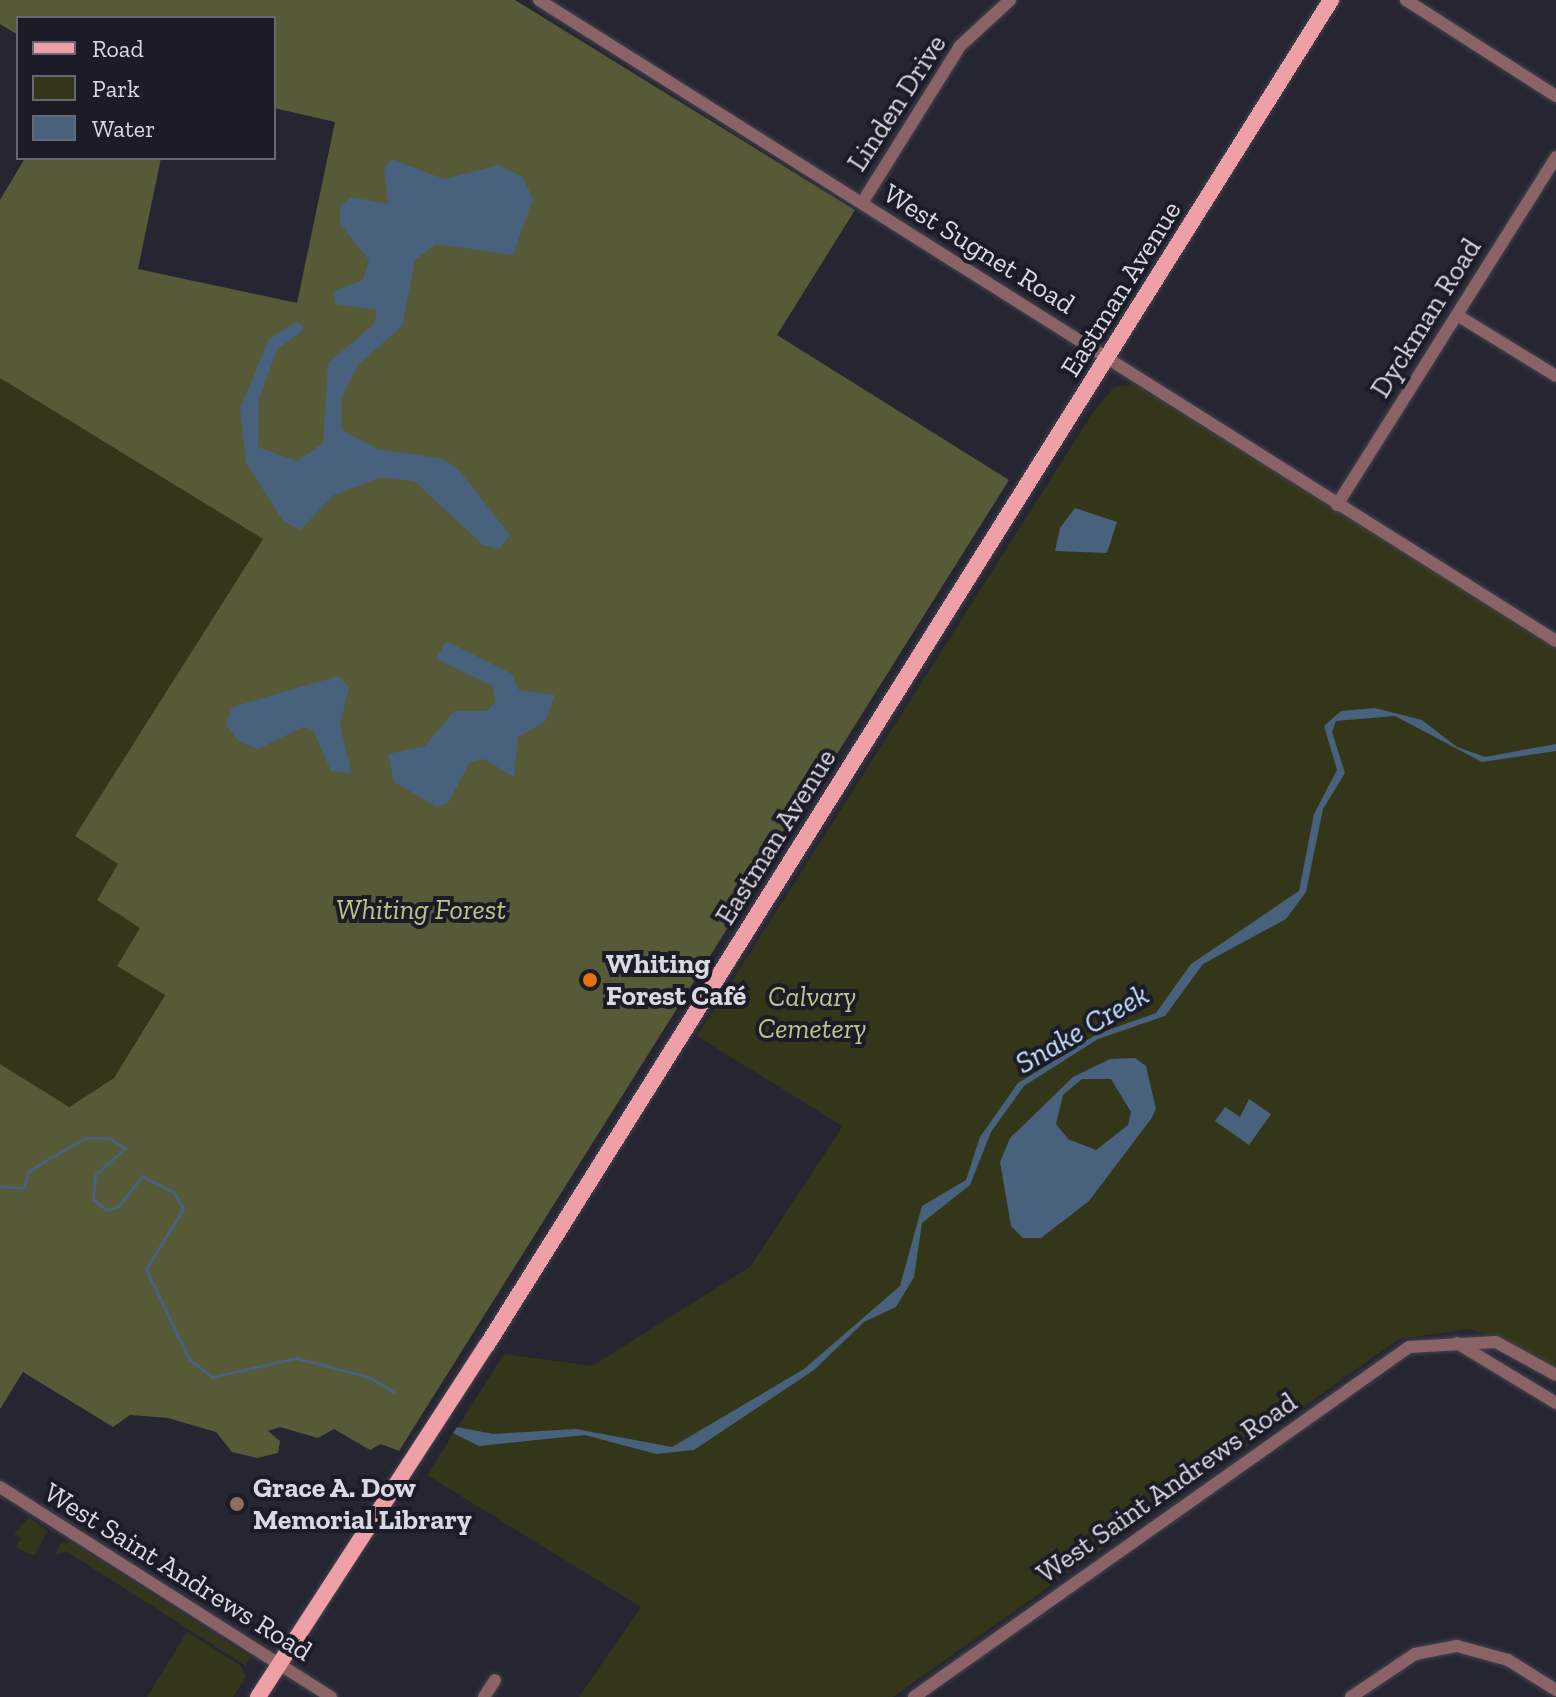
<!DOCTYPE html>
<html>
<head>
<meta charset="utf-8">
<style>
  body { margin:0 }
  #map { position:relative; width:1556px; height:1697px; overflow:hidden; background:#252632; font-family:"Zilla Slab",serif }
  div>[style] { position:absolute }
  .green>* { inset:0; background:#333619 }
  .forest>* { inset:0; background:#565a36 }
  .water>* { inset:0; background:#48617c }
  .stream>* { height:3px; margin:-1.5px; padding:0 1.5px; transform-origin:1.5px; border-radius:1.5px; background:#48617c }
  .roads { filter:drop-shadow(0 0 2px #42434e) drop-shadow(0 0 2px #42434e) }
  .minor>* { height:12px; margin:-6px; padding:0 6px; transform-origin:6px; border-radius:6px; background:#8b6367 }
  .major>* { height:16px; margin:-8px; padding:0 8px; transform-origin:8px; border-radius:8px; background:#ef9fa6 }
  .dots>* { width:22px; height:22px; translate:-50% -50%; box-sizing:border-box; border:4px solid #1b1c28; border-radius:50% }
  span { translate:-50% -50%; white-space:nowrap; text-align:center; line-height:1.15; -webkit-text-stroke:8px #1b1c28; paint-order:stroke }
  .street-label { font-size:28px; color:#d8d9e1 }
  .park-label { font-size:28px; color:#bec586; font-style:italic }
  .poi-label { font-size:28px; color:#d8d9e1; font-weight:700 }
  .left { translate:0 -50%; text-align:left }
  .water-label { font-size:30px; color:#c6e1ff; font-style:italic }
  .legend { position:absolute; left:16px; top:16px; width:260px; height:144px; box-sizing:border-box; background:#1b1c28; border:2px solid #676872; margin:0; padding:10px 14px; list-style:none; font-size:24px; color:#d8d9e1 }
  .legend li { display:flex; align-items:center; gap:16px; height:40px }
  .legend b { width:40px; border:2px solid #676872 }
</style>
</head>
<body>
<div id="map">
  <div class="green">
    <i style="clip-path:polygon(0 378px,263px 539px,75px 836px,119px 864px,165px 994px,114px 1078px,68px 1107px,0 1064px)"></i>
    <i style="clip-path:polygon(1135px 384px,1556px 647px,1556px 1371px,1504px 1339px,1469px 1329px,1399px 1339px,893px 1697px,579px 1697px,641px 1607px,427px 1475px,504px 1354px,592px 1366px,750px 1267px,837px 1135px,842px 1126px,697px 1036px,1092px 414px,1114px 387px)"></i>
    <i style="clip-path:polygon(29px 1517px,48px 1531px,34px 1556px,16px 1547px,21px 1538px,14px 1534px)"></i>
    <i style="clip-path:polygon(71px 1542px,250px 1657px,246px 1666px,66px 1551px,56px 1555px,60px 1543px)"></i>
    <i style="clip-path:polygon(187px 1632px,241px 1666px,246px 1677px,233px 1697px,147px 1697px)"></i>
  </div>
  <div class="forest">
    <i style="clip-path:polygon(0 0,515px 0,855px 210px,777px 335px,1009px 480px,399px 1451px,381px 1444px,370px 1450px,334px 1429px,318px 1438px,280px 1427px,268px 1431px,280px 1441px,278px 1453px,257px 1458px,232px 1452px,216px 1432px,168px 1418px,130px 1415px,113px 1427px,23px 1372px,0 1409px,0 1064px,69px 1107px,114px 1078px,165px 995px,117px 966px,140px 928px,97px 900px,118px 864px,75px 836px,263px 539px,0 378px,0 200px,25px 158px,161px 158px,138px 269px,297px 303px,335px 122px,274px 108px,274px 18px,18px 18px,18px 35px,0 24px)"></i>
  </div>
  <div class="water">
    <i style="clip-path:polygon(392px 159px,444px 179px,499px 165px,523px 177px,533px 199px,513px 255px,436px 244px,415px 260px,402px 326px,358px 365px,341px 399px,342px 430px,378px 449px,444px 459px,459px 470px,510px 535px,499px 549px,483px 545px,414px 481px,380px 478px,334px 495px,300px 530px,283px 521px,246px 463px,240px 408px,269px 339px,297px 321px,304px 329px,277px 350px,259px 399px,258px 447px,297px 461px,323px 443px,328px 363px,374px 324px,377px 310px,335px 304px,334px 291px,363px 280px,369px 260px,340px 224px,340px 207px,351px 197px,388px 204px,384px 168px)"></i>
    <i style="clip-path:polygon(1075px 508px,1117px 522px,1107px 553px,1055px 551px,1060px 528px)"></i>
    <i style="clip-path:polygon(446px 641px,512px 674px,519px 690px,555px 695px,545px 722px,518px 737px,514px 777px,484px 759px,470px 762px,448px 803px,437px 807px,394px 782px,388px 754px,425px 746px,454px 711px,487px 711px,495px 702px,493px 686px,436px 659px)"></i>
    <i style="clip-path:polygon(338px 676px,349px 687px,340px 725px,352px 774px,331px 771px,313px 730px,303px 727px,258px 749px,238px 741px,226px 724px,232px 707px)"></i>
    <i style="clip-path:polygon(1375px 708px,1422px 720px,1457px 747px,1485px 757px,1556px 744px,1556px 751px,1482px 762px,1395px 716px,1336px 721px,1332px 732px,1345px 773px,1323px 809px,1306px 892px,1286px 919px,1203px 964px,1165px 1016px,1098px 1039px,1024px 1086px,991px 1132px,970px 1185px,922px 1223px,914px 1277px,896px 1307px,864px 1322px,814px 1370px,694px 1450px,656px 1454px,585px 1435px,479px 1446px,453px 1433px,457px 1427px,493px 1434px,576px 1429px,672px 1447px,804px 1369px,900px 1286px,922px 1206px,966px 1180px,980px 1137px,1018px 1083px,1097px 1034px,1156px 1013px,1191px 964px,1299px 891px,1314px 814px,1337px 770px,1324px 726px,1341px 711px)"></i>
    <i style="clip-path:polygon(evenodd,1135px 1058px,1146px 1066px,1156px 1109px,1151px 1119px,1089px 1201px,1041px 1238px,1023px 1238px,1011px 1226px,1000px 1162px,1010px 1138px,1073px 1077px,1110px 1059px,1135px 1058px,1082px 1079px,1111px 1079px,1131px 1112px,1128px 1125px,1096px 1150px,1068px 1139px,1056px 1124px,1063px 1095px,1082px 1079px)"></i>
    <i style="clip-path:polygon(1249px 1099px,1271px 1114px,1249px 1145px,1215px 1121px,1225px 1107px,1240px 1117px)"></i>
  </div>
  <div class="stream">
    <i style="left:0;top:1186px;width:23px;rotate:5deg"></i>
    <i style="left:23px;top:1188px;width:18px;rotate:-71deg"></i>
    <i style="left:29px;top:1171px;width:25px;rotate:-32deg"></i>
    <i style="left:50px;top:1158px;width:40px;rotate:-29.7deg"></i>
    <i style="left:85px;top:1138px;width:24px"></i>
    <i style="left:109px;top:1138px;width:19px;rotate:32deg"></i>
    <i style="left:125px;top:1148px;width:40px;rotate:138deg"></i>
    <i style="left:95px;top:1175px;width:24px;rotate:95deg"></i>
    <i style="left:93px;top:1199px;width:17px;rotate:40deg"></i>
    <i style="left:106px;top:1210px;width:14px;rotate:-17deg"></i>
    <i style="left:119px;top:1206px;width:38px;rotate:-53deg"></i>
    <i style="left:142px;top:1176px;width:36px;rotate:27deg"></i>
    <i style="left:174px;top:1192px;width:19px;rotate:62deg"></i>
    <i style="left:183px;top:1209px;width:70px;rotate:121.7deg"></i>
    <i style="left:146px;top:1269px;width:100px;rotate:64.5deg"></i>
    <i style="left:189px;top:1359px;width:29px;rotate:38deg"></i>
    <i style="left:212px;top:1377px;width:86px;rotate:-12.7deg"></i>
    <i style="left:296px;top:1358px;width:75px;rotate:14.6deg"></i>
    <i style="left:369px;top:1377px;width:29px;rotate:31deg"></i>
  </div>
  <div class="roads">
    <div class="minor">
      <i style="left:539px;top:0;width:1202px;rotate:32.22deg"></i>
      <i style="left:1406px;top:0;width:178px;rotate:32.6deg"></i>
      <i style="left:862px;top:203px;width:185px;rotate:-58deg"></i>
      <i style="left:960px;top:46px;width:68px;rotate:-42.6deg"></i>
      <i style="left:1457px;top:315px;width:116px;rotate:31.6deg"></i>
      <i style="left:1337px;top:505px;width:411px;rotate:-57.8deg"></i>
      <i style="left:1457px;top:1343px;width:116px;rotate:31.2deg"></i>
      <i style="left:0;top:1487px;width:392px;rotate:32.4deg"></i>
      <i style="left:484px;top:1697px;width:20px;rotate:-57deg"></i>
      <i style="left:914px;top:1697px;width:606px;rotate:-35.26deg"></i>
      <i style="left:1409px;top:1347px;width:87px;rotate:-3.3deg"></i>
      <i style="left:1496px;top:1342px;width:68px;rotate:28.8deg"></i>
      <i style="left:1351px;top:1697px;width:77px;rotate:-33.9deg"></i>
      <i style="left:1415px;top:1654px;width:43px;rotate:-10.8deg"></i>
      <i style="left:1457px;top:1646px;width:53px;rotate:15.4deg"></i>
      <i style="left:1508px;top:1660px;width:57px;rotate:32deg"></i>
    </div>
    <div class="major">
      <i style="left:258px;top:1697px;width:420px;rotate:-57deg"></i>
      <i style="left:487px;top:1345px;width:1588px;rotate:-57.89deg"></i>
    </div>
  </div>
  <div class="dots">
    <i style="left:590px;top:980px;background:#e8710a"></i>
    <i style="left:237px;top:1504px;background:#8d6e63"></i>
  </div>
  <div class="street-label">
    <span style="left:897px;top:103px;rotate:-57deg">Linden Drive</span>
    <span style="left:979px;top:249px;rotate:32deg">West Sugnet Road</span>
    <span style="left:1121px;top:289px;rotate:-58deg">Eastman Avenue</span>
    <span style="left:1426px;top:318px;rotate:-58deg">Dyckman Road</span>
    <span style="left:776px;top:837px;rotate:-58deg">Eastman Avenue</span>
    <span style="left:1167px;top:1488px;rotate:-35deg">West Saint Andrews Road</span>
    <span style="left:178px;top:1572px;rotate:32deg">West Saint Andrews Road</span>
  </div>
  <div class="park-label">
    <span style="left:421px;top:910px">Whiting Forest</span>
    <span style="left:812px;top:1013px">Calvary<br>Cemetery</span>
  </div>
  <div class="poi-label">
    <span class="left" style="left:606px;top:980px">Whiting<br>Forest Café</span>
    <span class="left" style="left:253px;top:1504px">Grace A. Dow<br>Memorial Library</span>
  </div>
  <div class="water-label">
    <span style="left:1082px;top:1029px;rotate:-30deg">Snake Creek</span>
  </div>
  <ul class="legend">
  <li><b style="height:10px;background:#ef9fa6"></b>Road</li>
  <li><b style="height:22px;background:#333619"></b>Park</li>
  <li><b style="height:22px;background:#48617c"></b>Water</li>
  </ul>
</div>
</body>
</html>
